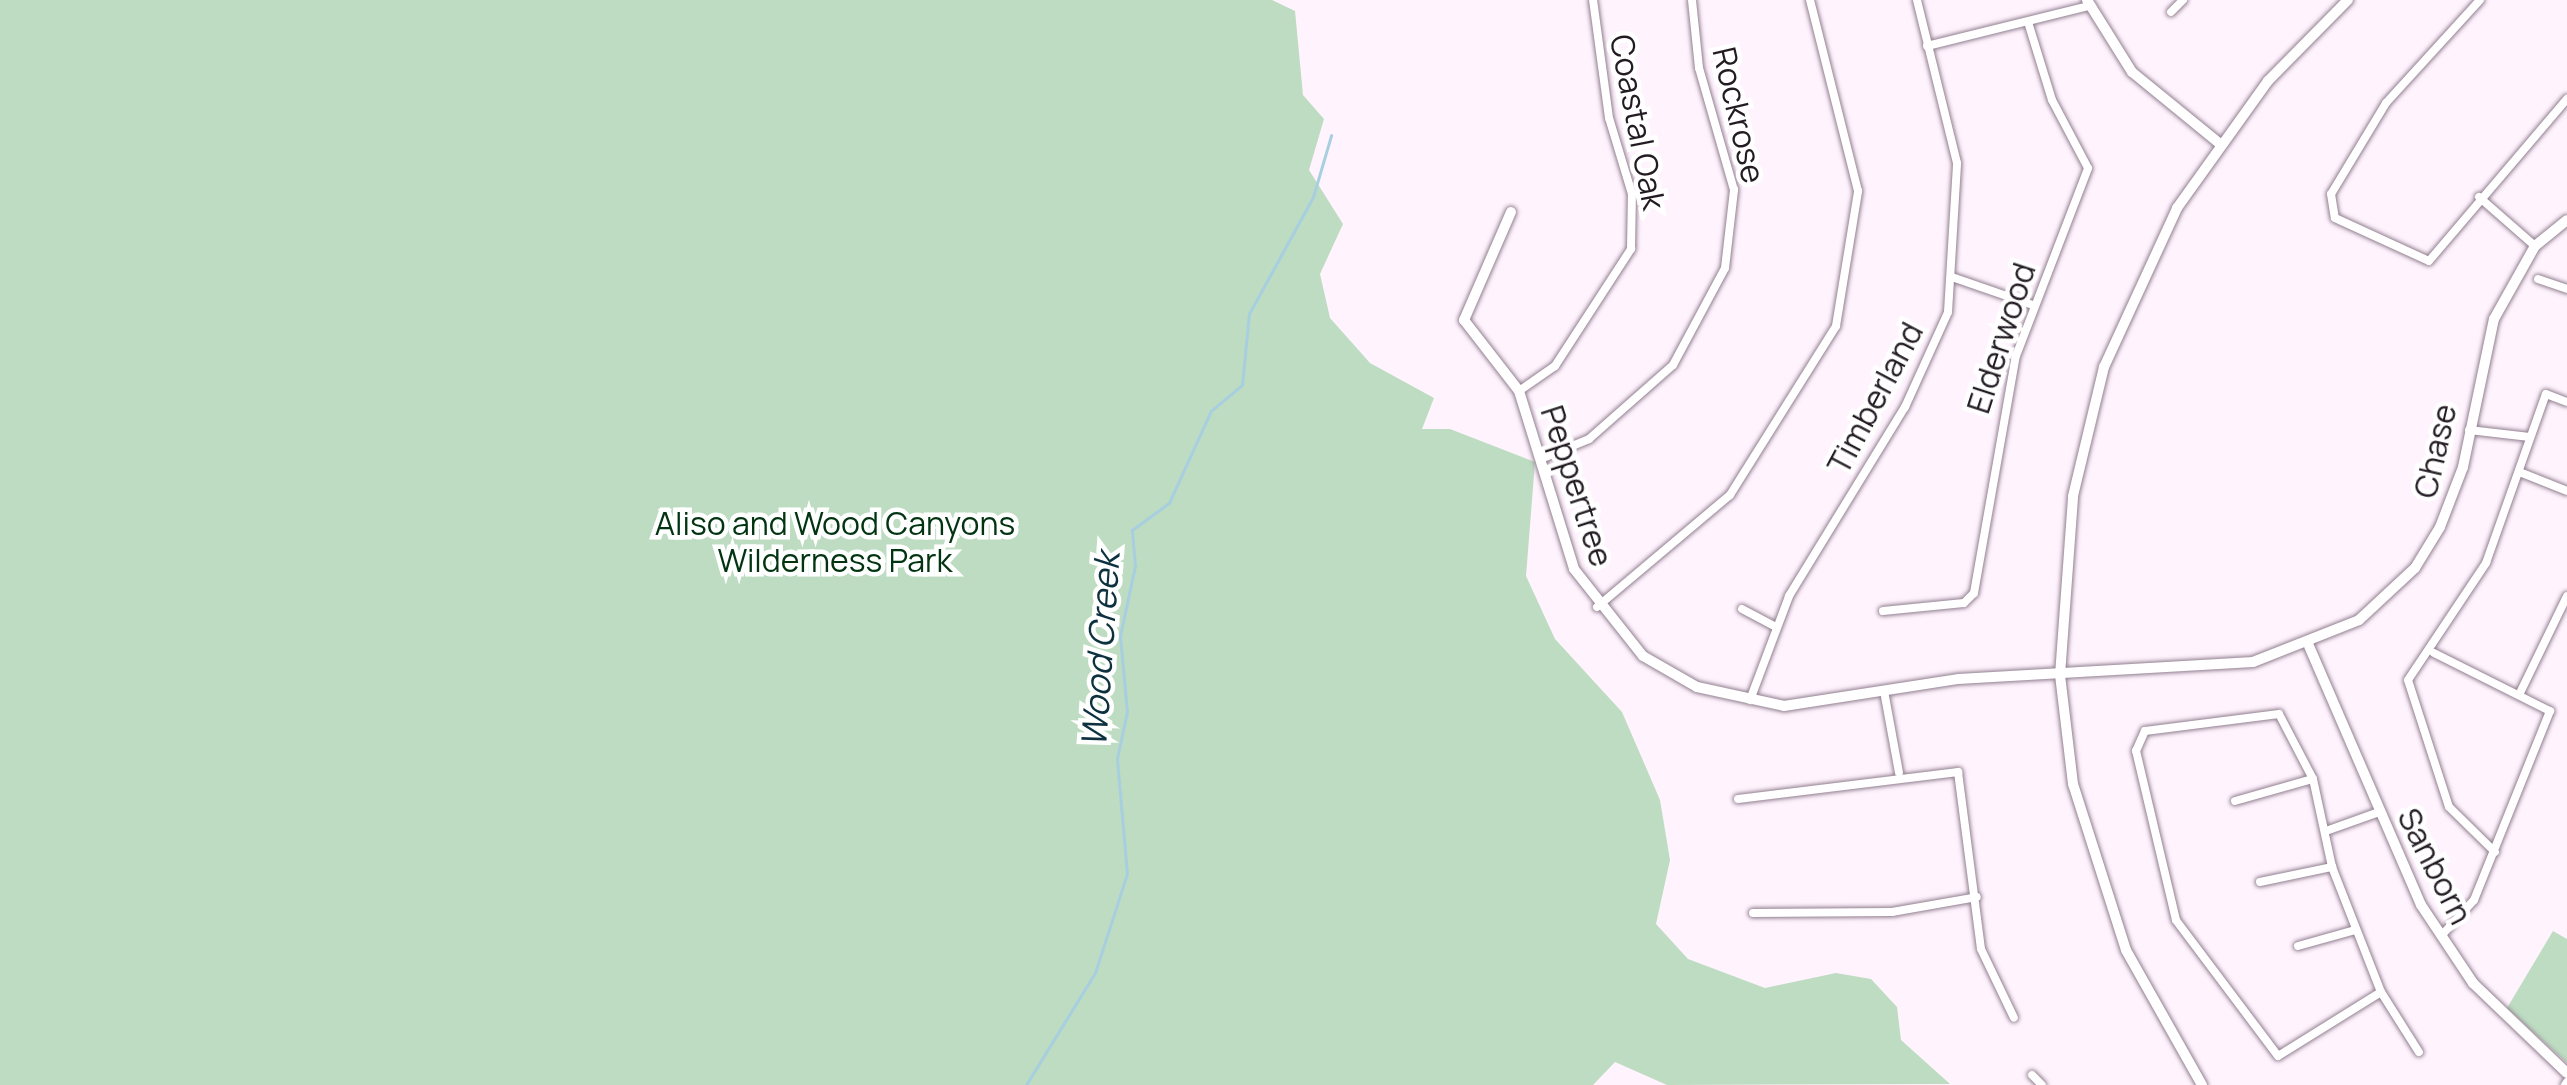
<!DOCTYPE html>
<html>
<head>
<meta charset="utf-8">
<style>
  body { margin:0 }
  #map { position:relative; width:2567px; height:1085px; overflow:hidden; background:#fff3fe; font-family:Manrope,sans-serif }
  div>[style] { position:absolute }
  .green>* { inset:0; background:#bedcc2 }
  .stream>* { height:2.5px; margin:-1.25px; padding:0 1.25px; transform-origin:1.25px; border-radius:1.25px; background:#a7cfe0 }
  .roads { filter:drop-shadow(0 0 2px #928090) drop-shadow(0 0 2px #928090) }
  .street>* { height:8px; margin:-4px; padding:0 4px; transform-origin:4px; border-radius:4px; background:#fff }
  .secondary>* { height:10px; margin:-5px; padding:0 5px; transform-origin:5px; border-radius:5px; background:#fff }
  span { translate:-50% -50%; white-space:nowrap; text-align:center; line-height:1.15; -webkit-text-stroke:9px #fff; paint-order:stroke }
  .street-label { font-size:32px; color:#221b22 }
  .park-label { font-size:32px; color:#023412 }
  .water-label { font-size:35px; color:#0d313e; font-style:italic }
</style>
</head>
<body>
<div id="map">
  <div class="green">
    <i style="clip-path:polygon(0 0,1272px 0,1295px 11px,1303px 95px,1324px 119px,1309px 170px,1343px 224px,1320px 274px,1330px 318px,1370px 363px,1434px 398px,1422px 429px,1450px 429px,1535px 462px,1526px 576px,1555px 639px,1622px 712px,1660px 800px,1670px 860px,1656px 924px,1688px 959px,1765px 988px,1836px 973px,1871px 979px,1897px 1007px,1901px 1040px,1950px 1084px,1667px 1085px,1615px 1062px,1593px 1085px,0 1085px)"></i>
    <i style="clip-path:polygon(2553px 931px,2567px 939px,2567px 1063px,2507px 1008px)"></i>
  </div>
  <div class="stream">
    <i style="left:1026px;top:1085px;width:132px;rotate:-58.4deg"></i>
    <i style="left:1095px;top:973px;width:104px;rotate:-72.1deg"></i>
    <i style="left:1127px;top:874px;width:115px;rotate:-95deg"></i>
    <i style="left:1117px;top:759px;width:48px;rotate:-78deg"></i>
    <i style="left:1127px;top:712px;width:76px;rotate:-95.3deg"></i>
    <i style="left:1120px;top:636px;width:72px;rotate:-77.9deg"></i>
    <i style="left:1135px;top:566px;width:36px;rotate:-95deg"></i>
    <i style="left:1132px;top:530px;width:46px;rotate:-36.1deg"></i>
    <i style="left:1169px;top:503px;width:101px;rotate:-65.5deg"></i>
    <i style="left:1211px;top:411px;width:40px;rotate:-40deg"></i>
    <i style="left:1242px;top:385px;width:71px;rotate:-84.4deg"></i>
    <i style="left:1249px;top:314px;width:133px;rotate:-61.3deg"></i>
    <i style="left:1313px;top:197px;width:64px;rotate:-73.6deg"></i>
  </div>
  <div class="roads">
    <div class="street">
      <i style="left:2480px;top:0;width:139px;rotate:132.4deg"></i>
      <i style="left:2386px;top:103px;width:106px;rotate:121.1deg"></i>
      <i style="left:2331px;top:194px;width:24px;rotate:81deg"></i>
      <i style="left:2335px;top:218px;width:103px;rotate:24.6deg"></i>
      <i style="left:2429px;top:261px;width:213px;rotate:-49.6deg"></i>
      <i style="left:2171px;top:12px;width:17px;rotate:-45deg"></i>
      <i style="left:1927px;top:46px;width:167px;rotate:-13.9deg"></i>
      <i style="left:2479px;top:197px;width:74px;rotate:41.2deg"></i>
      <i style="left:1952px;top:277px;width:86px;rotate:19.1deg"></i>
      <i style="left:2538px;top:279px;width:31px;rotate:19deg"></i>
      <i style="left:1519px;top:391px;width:44px;rotate:-34.8deg"></i>
      <i style="left:1555px;top:366px;width:140px;rotate:-57deg"></i>
      <i style="left:1631px;top:249px;width:55px;rotate:-89deg"></i>
      <i style="left:1632px;top:194px;width:79px;rotate:-106.8deg"></i>
      <i style="left:1609px;top:118px;width:119px;rotate:-97.7deg"></i>
      <i style="left:2469px;top:430px;width:61px;rotate:6.5deg"></i>
      <i style="left:1543px;top:458px;width:50px;rotate:-22.4deg"></i>
      <i style="left:1589px;top:439px;width:112px;rotate:-41.4deg"></i>
      <i style="left:1673px;top:365px;width:110px;rotate:-61.8deg"></i>
      <i style="left:1725px;top:268px;width:79px;rotate:-83.4deg"></i>
      <i style="left:1734px;top:190px;width:127px;rotate:-106deg"></i>
      <i style="left:1699px;top:68px;width:68px;rotate:-95.9deg"></i>
      <i style="left:2522px;top:473px;width:48px;rotate:21.8deg"></i>
      <i style="left:1597px;top:607px;width:174px;rotate:-40.1deg"></i>
      <i style="left:1730px;top:495px;width:199px;rotate:-57.9deg"></i>
      <i style="left:1836px;top:326px;width:137px;rotate:-80.7deg"></i>
      <i style="left:1858px;top:191px;width:197px;rotate:-104.1deg"></i>
      <i style="left:1742px;top:609px;width:38px;rotate:28deg"></i>
      <i style="left:1883px;top:611px;width:81px;rotate:-5.6deg"></i>
      <i style="left:1964px;top:603px;width:14px;rotate:-45deg"></i>
      <i style="left:1974px;top:593px;width:241px;rotate:-80deg"></i>
      <i style="left:2016px;top:356px;width:201px;rotate:-69deg"></i>
      <i style="left:2088px;top:168px;width:77px;rotate:-117.9deg"></i>
      <i style="left:2052px;top:100px;width:82px;rotate:-107.1deg"></i>
      <i style="left:2434px;top:653px;width:130px;rotate:26.6deg"></i>
      <i style="left:2550px;top:711px;width:204px;rotate:111.9deg"></i>
      <i style="left:2474px;top:900px;width:49px;rotate:132.5deg"></i>
      <i style="left:1884px;top:691px;width:83px;rotate:79.6deg"></i>
      <i style="left:2519px;top:695px;width:110px;rotate:-64.1deg"></i>
      <i style="left:1750px;top:700px;width:111px;rotate:-69.4deg"></i>
      <i style="left:1789px;top:596px;width:222px;rotate:-58.5deg"></i>
      <i style="left:1905px;top:407px;width:104px;rotate:-65.6deg"></i>
      <i style="left:1948px;top:312px;width:149px;rotate:-86.5deg"></i>
      <i style="left:1957px;top:163px;width:168px;rotate:-103.8deg"></i>
      <i style="left:2279px;top:714px;width:73px;rotate:62.4deg"></i>
      <i style="left:2313px;top:779px;width:90px;rotate:77.8deg"></i>
      <i style="left:2332px;top:867px;width:134px;rotate:68.6deg"></i>
      <i style="left:2381px;top:992px;width:121px;rotate:148.1deg"></i>
      <i style="left:2278px;top:1056px;width:170px;rotate:-126.9deg"></i>
      <i style="left:2176px;top:920px;width:174px;rotate:-103.3deg"></i>
      <i style="left:2136px;top:751px;width:22px;rotate:-66deg"></i>
      <i style="left:2145px;top:731px;width:135px;rotate:-7.2deg"></i>
      <i style="left:1738px;top:799px;width:222px;rotate:-7deg"></i>
      <i style="left:1958px;top:772px;width:178px;rotate:82.6deg"></i>
      <i style="left:1981px;top:949px;width:76px;rotate:64.4deg"></i>
      <i style="left:2235px;top:801px;width:81px;rotate:-15.8deg"></i>
      <i style="left:2326px;top:831px;width:56px;rotate:-19.7deg"></i>
      <i style="left:2495px;top:852px;width:64px;rotate:-135.6deg"></i>
      <i style="left:2449px;top:807px;width:133px;rotate:-107.9deg"></i>
      <i style="left:2408px;top:680px;width:141px;rotate:-56.3deg"></i>
      <i style="left:2486px;top:563px;width:179px;rotate:-70.5deg"></i>
      <i style="left:2546px;top:394px;width:22px;rotate:21deg"></i>
      <i style="left:2260px;top:882px;width:74px;rotate:-11.8deg"></i>
      <i style="left:1753px;top:913px;width:139px;rotate:-0.4deg"></i>
      <i style="left:1892px;top:912px;width:86px;rotate:-10deg"></i>
      <i style="left:2298px;top:946px;width:59px;rotate:-15.7deg"></i>
      <i style="left:2381px;top:992px;width:71px;rotate:57.7deg"></i>
      <i style="left:2032px;top:1075px;width:14px;rotate:45deg"></i>
      <i style="left:2565px;top:1085px;width:4px;rotate:-56deg"></i>
    </div>
    <div class="secondary">
      <i style="left:2087px;top:0;width:85px;rotate:58deg"></i>
      <i style="left:2132px;top:72px;width:112px;rotate:39.2deg"></i>
      <i style="left:1511px;top:212px;width:118px;rotate:113.5deg"></i>
      <i style="left:1464px;top:320px;width:90px;rotate:52.2deg"></i>
      <i style="left:1519px;top:391px;width:186px;rotate:72.8deg"></i>
      <i style="left:1574px;top:569px;width:111px;rotate:51.6deg"></i>
      <i style="left:1643px;top:656px;width:62px;rotate:29.9deg"></i>
      <i style="left:1697px;top:687px;width:89px;rotate:12.3deg"></i>
      <i style="left:1784px;top:706px;width:177px;rotate:-8.8deg"></i>
      <i style="left:1959px;top:679px;width:294px;rotate:-3.3deg"></i>
      <i style="left:2253px;top:662px;width:114px;rotate:-21.6deg"></i>
      <i style="left:2359px;top:620px;width:76px;rotate:-42.9deg"></i>
      <i style="left:2415px;top:568px;width:48px;rotate:-58.6deg"></i>
      <i style="left:2440px;top:527px;width:64px;rotate:-69deg"></i>
      <i style="left:2463px;top:467px;width:151px;rotate:-78.2deg"></i>
      <i style="left:2494px;top:319px;width:84px;rotate:-60.7deg"></i>
      <i style="left:2535px;top:246px;width:41px;rotate:-39.1deg"></i>
      <i style="left:2309px;top:646px;width:282px;rotate:66.6deg"></i>
      <i style="left:2421px;top:905px;width:94px;rotate:56.3deg"></i>
      <i style="left:2473px;top:983px;width:130px;rotate:43.8deg"></i>
      <i style="left:2202px;top:1085px;width:155px;rotate:-119.4deg"></i>
      <i style="left:2126px;top:950px;width:174px;rotate:-107.7deg"></i>
      <i style="left:2073px;top:784px;width:110px;rotate:-96.8deg"></i>
      <i style="left:2060px;top:675px;width:179px;rotate:-85.8deg"></i>
      <i style="left:2073px;top:496px;width:133px;rotate:-76.5deg"></i>
      <i style="left:2104px;top:367px;width:175px;rotate:-65.3deg"></i>
      <i style="left:2177px;top:208px;width:156px;rotate:-54.4deg"></i>
      <i style="left:2268px;top:81px;width:114px;rotate:-45.4deg"></i>
    </div>
  </div>
  <div class="street-label">
    <span style="left:1739px;top:115px;rotate:77deg">Rockrose</span>
    <span style="left:1638px;top:122px;rotate:79deg">Coastal Oak</span>
    <span style="left:2001px;top:338px;rotate:-72deg">Elderwood</span>
    <span style="left:1875px;top:398px;rotate:-62deg">Timberland</span>
    <span style="left:2435px;top:451px;rotate:-77deg">Chase</span>
    <span style="left:1577px;top:486px;rotate:72deg">Peppertree</span>
    <span style="left:2435px;top:866px;rotate:63deg">Sanborn</span>
  </div>
  <div class="park-label">
    <span style="left:835px;top:542px">Aliso and Wood Canyons<br>Wilderness Park</span>
  </div>
  <div class="water-label">
    <span style="left:1100px;top:650px;rotate:-86deg">Wood Creek</span>
  </div>
</div>
</body>
</html>
